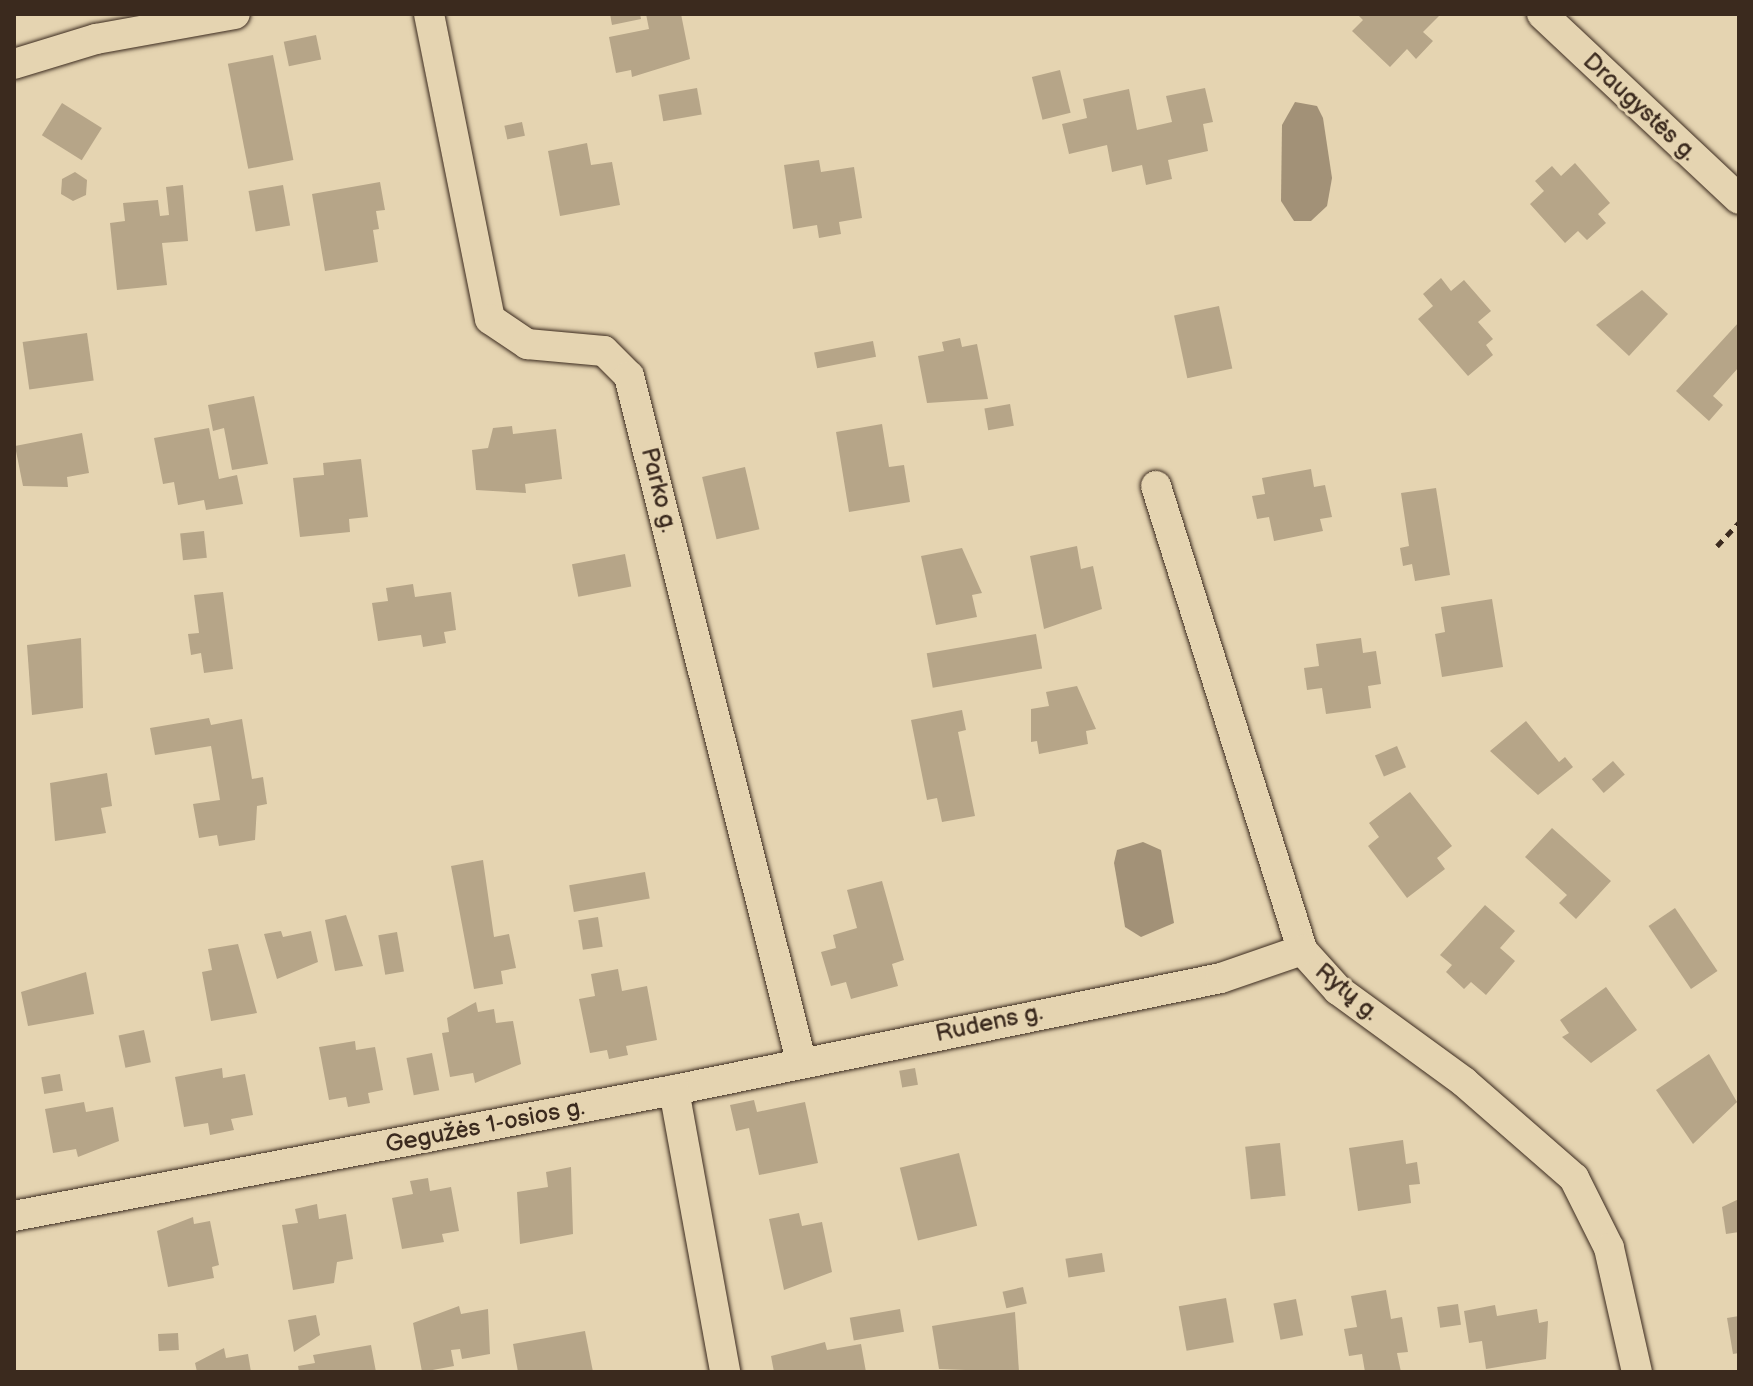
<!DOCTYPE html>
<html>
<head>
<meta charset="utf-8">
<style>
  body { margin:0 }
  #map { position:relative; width:1753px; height:1386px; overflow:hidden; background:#e5d4b1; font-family:"Balsamiq Sans",sans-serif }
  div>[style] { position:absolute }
  .water>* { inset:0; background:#a29177 }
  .building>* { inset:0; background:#b6a588; transform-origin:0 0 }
  .path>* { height:5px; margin-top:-2.5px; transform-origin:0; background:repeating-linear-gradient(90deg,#3b2a1e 0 8px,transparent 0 14px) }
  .roads { filter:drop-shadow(0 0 2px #3b2a1e) drop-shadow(0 0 2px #3b2a1e) }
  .minor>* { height:30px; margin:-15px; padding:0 15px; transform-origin:15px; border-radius:15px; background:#e5d4b1 }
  span { translate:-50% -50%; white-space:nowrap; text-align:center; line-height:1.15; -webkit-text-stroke:6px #e5d4b1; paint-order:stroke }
  .street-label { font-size:24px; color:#3b2a1e }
  .frame { position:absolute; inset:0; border:16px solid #3b2a1e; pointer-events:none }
</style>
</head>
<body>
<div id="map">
  <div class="water">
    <i style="clip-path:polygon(1295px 102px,1317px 106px,1323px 118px,1332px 178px,1327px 206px,1311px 221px,1294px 221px,1281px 201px,1282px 125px)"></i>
    <i style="clip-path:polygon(1143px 842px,1161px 850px,1174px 923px,1141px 937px,1125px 927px,1114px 863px,1117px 850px)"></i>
  </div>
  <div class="building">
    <i style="clip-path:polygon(610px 14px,640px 14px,641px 19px,612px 25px)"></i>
    <i style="clip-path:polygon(646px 14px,681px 14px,690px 59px,632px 77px,631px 70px,616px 73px,609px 37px,649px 29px)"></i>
    <i style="clip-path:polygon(1357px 14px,1441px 14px,1423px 32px,1433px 41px,1416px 59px,1407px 49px,1390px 67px,1352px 31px,1363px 20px)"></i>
    <i style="left:316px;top:35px;width:25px;height:33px;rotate:78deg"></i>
    <i style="left:273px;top:55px;width:107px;height:46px;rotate:79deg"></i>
    <i style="left:1060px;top:70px;width:44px;height:29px;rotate:76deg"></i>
    <i style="left:697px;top:88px;width:27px;height:39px;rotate:80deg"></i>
    <i style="clip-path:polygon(1205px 88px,1213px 122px,1203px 124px,1208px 151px,1168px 160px,1172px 179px,1146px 185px,1142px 165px,1112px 172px,1107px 145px,1069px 154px,1062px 124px,1087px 118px,1083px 99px,1129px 89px,1137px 130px,1172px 122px,1166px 96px)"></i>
    <i style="left:62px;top:103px;width:47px;height:38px;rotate:32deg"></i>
    <i style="left:522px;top:122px;width:14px;height:18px;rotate:78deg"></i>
    <i style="clip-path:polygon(587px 143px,591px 165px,612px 162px,620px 205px,560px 216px,548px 151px)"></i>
    <i style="clip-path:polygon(819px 160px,821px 172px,854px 167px,862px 218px,839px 222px,841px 234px,819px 238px,817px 225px,793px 229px,784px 165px)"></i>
    <i style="clip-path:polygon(1575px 163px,1610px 203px,1598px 214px,1606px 223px,1587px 240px,1578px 231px,1565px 243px,1530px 204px,1544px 191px,1535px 181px,1552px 166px,1561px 176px)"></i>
    <i style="clip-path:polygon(75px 172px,87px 180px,86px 195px,73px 201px,61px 194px,62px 179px)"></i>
    <i style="clip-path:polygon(380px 182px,385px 210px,376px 211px,379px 229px,373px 230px,378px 262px,325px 271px,312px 194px)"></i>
    <i style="clip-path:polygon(183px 185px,188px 241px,162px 243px,167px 285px,117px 290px,110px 223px,125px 221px,123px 203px,158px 200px,160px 216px,169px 215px,166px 187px)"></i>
    <i style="left:283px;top:185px;width:41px;height:35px;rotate:80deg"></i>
    <i style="clip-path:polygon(1441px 278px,1451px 291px,1464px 280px,1491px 311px,1478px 322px,1493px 339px,1486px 345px,1493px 355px,1468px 376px,1418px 319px,1433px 306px,1423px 294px)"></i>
    <i style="clip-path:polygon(1642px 290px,1668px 314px,1629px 356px,1596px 325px)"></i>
    <i style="left:1219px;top:306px;width:64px;height:46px;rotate:78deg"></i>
    <i style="clip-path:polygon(1739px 322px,1739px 367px,1713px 396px,1723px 405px,1709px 421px,1676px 391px)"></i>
    <i style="left:87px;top:333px;width:48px;height:65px;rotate:82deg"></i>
    <i style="clip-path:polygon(960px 338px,962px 347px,977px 344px,988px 399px,927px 403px,918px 356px,944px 351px,942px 342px)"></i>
    <i style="left:873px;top:341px;width:16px;height:60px;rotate:79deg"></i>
    <i style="clip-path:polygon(254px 396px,268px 464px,232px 470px,224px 428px,213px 431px,208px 405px)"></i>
    <i style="left:1010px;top:404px;width:22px;height:26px;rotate:80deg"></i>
    <i style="clip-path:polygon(882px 424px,889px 467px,904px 465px,910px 502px,849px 512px,836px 432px)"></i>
    <i style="clip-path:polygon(512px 426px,513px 434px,556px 429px,562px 479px,525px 484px,526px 493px,476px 490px,472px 450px,488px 448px,493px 428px)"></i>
    <i style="clip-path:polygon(209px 428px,219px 479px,237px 475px,243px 504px,206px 510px,204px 500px,178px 505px,174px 482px,163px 484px,154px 438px)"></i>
    <i style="clip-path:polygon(82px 433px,89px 473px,67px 477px,68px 487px,23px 486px,15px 446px)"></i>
    <i style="clip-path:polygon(361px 459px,368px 517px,349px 519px,350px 532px,300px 537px,293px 478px,324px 475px,323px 463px)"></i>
    <i style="left:745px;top:467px;width:64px;height:44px;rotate:77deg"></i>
    <i style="clip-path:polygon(1311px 469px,1314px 487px,1325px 485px,1332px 517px,1320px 519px,1323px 531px,1274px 541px,1269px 517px,1257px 519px,1252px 496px,1265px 494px,1262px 478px)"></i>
    <i style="clip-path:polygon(1436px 488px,1450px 575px,1415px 581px,1412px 564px,1403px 566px,1400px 548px,1409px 546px,1401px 493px)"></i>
    <i style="left:204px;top:531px;width:27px;height:24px;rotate:84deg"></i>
    <i style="clip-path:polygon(1077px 546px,1081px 569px,1093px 566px,1102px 609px,1044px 629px,1030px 556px)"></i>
    <i style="clip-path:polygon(962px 548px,982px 593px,972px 595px,977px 617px,936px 625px,921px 556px)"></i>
    <i style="left:625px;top:554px;width:33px;height:54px;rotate:79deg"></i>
    <i style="clip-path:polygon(413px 584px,415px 597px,451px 592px,456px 630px,444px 632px,446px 643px,423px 647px,421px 635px,378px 641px,372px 603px,388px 601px,386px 588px)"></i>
    <i style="clip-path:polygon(223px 592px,233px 669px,204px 673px,201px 653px,191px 655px,188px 634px,199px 633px,194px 595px)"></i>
    <i style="clip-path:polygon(1492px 599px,1503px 667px,1442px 677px,1435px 634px,1445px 632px,1441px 607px)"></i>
    <i style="left:1036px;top:634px;width:35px;height:111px;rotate:80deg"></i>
    <i style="clip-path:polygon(81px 638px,83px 708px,32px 715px,27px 645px)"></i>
    <i style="clip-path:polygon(1361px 638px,1363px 653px,1376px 651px,1381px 684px,1368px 686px,1371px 708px,1326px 714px,1322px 688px,1307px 690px,1304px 668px,1319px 666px,1316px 644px)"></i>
    <i style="clip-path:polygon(1077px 686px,1096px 729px,1086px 731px,1088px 744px,1039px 754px,1037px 741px,1031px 742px,1031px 709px,1049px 706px,1046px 692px)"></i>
    <i style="clip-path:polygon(962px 710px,966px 730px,958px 732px,975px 816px,942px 822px,937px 798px,927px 800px,911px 720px)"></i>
    <i style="clip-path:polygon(209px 718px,211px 725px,242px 719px,252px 779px,263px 777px,267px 804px,257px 806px,255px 840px,219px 846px,217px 835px,199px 838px,193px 804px,220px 800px,211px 746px,155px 755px,150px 728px)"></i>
    <i style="clip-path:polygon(1526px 721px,1559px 762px,1565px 757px,1573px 767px,1538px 795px,1490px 751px)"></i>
    <i style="left:1397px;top:746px;width:23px;height:24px;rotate:67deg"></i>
    <i style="left:1613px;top:761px;width:18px;height:28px;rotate:49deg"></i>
    <i style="clip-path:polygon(107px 773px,112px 806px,101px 808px,106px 833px,55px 841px,50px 783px)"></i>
    <i style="clip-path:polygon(1410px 792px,1452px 846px,1437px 858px,1445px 869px,1407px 898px,1368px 846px,1379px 837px,1369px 823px)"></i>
    <i style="clip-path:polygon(1552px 828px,1611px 881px,1576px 919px,1559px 903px,1567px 895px,1525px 857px)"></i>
    <i style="clip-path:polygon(483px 860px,494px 937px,509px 934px,516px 968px,501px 971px,503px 984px,474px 989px,451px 866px)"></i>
    <i style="left:645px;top:872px;width:27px;height:77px;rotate:80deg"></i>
    <i style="clip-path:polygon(882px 881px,904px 960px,892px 964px,898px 986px,851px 999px,846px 982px,831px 986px,821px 952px,836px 948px,833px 935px,857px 928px,847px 890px)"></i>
    <i style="clip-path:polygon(1485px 905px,1515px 931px,1500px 948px,1515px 961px,1486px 995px,1471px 982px,1464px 989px,1446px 972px,1452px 965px,1440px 955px)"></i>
    <i style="left:1675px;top:908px;width:76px;height:32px;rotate:56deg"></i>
    <i style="clip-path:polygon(346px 915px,363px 966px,335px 971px,325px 920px)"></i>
    <i style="left:598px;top:917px;width:30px;height:20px;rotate:81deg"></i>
    <i style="clip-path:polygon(281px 931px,283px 937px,311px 931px,318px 962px,277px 979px,264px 934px)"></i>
    <i style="left:397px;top:932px;width:40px;height:19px;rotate:80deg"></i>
    <i style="clip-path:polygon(238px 944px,257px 1013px,211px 1021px,202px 972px,212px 970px,208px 949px)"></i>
    <i style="clip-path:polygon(618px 969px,622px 991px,647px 986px,657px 1040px,626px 1046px,628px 1055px,609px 1059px,607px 1050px,590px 1053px,579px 999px,595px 996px,591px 974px)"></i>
    <i style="clip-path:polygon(86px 972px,94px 1014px,28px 1026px,21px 992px)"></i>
    <i style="clip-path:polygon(1606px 987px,1637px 1030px,1591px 1063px,1562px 1037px,1569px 1033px,1560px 1020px)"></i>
    <i style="clip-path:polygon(476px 1002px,478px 1012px,494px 1009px,496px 1023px,513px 1021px,521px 1064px,475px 1083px,473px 1073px,450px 1077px,442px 1033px,449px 1032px,447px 1018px)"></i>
    <i style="left:144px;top:1030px;width:33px;height:26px;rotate:78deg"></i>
    <i style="clip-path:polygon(355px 1041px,356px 1050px,375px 1047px,383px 1090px,368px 1093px,370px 1103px,348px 1107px,346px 1097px,329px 1100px,319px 1047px)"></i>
    <i style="left:432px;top:1053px;width:38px;height:26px;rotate:79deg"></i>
    <i style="clip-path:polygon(1709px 1054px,1737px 1102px,1693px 1144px,1656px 1090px)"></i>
    <i style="clip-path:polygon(222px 1068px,223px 1078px,245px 1074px,253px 1115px,231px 1119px,234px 1130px,210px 1135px,208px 1123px,184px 1127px,175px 1077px)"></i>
    <i style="left:915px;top:1068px;width:17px;height:16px;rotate:80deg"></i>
    <i style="left:60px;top:1074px;width:17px;height:19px;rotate:80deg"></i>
    <i style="clip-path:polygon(754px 1100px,757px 1112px,805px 1102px,818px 1163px,759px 1175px,749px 1128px,736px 1131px,730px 1105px)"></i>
    <i style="clip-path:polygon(84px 1102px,86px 1112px,113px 1107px,119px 1141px,78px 1157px,76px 1149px,53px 1153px,45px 1109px)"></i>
    <i style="clip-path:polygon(1403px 1140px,1406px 1164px,1417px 1162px,1420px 1184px,1409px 1185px,1411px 1203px,1358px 1211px,1349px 1148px)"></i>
    <i style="left:1280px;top:1143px;width:53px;height:35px;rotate:84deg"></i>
    <i style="left:959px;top:1153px;width:75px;height:61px;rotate:76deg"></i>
    <i style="clip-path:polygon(571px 1167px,573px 1234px,520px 1244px,517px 1192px,548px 1187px,546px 1172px)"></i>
    <i style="clip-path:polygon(428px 1178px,430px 1191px,451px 1187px,459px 1231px,442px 1234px,444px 1242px,402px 1249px,392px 1198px,413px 1194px,410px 1181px)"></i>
    <i style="clip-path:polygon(1739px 1199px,1739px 1232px,1726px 1234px,1722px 1207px)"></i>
    <i style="clip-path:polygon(317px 1204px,319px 1219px,346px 1214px,353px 1259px,337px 1262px,334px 1283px,293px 1290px,282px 1225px,298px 1223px,295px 1209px)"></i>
    <i style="clip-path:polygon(799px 1213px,802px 1226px,822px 1222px,832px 1272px,784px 1290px,769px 1219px)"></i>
    <i style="clip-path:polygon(193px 1217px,194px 1224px,210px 1221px,219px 1265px,212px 1267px,214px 1278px,168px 1287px,157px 1231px)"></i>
    <i style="left:1102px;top:1253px;width:19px;height:37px;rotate:81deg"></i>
    <i style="left:1023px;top:1287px;width:17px;height:21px;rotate:77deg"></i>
    <i style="clip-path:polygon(1386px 1290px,1391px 1319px,1402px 1317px,1408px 1352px,1397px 1353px,1401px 1372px,1365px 1372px,1362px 1354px,1349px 1356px,1344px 1329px,1357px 1327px,1351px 1296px)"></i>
    <i style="left:1226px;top:1298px;width:45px;height:48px;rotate:80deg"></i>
    <i style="left:1296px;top:1299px;width:37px;height:23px;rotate:79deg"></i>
    <i style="left:1458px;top:1304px;width:21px;height:21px;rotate:82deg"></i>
    <i style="clip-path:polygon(1495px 1305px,1497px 1316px,1537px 1309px,1539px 1323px,1548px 1321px,1546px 1359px,1486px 1369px,1482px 1341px,1469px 1343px,1464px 1311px)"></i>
    <i style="clip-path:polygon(459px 1306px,461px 1314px,488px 1309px,490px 1354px,462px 1359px,460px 1349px,451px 1350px,454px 1366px,422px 1372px,413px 1323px)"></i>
    <i style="left:900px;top:1309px;width:23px;height:51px;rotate:80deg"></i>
    <i style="clip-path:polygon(1015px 1312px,1019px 1372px,939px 1369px,932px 1326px)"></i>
    <i style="clip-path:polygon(316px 1315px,320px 1335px,294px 1352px,288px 1320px)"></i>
    <i style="clip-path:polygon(1739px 1316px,1739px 1353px,1733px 1354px,1727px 1318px)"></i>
    <i style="clip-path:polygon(585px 1331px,593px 1372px,518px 1372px,513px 1344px)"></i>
    <i style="left:178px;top:1333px;width:17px;height:20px;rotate:87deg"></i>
    <i style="clip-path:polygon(825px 1342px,827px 1350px,861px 1344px,866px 1372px,774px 1372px,771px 1356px)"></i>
    <i style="clip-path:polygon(371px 1345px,376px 1372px,299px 1372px,298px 1366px,315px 1363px,313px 1355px)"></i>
    <i style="clip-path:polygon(224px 1348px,226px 1358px,248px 1354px,251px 1372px,197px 1372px,195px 1363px)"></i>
  </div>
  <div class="path">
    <i style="left:1717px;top:546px;width:33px;rotate:-47deg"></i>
  </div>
  <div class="roads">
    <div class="minor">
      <i style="left:429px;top:14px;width:311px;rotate:78.7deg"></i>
      <i style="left:490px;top:319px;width:45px;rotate:34deg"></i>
      <i style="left:527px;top:344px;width:77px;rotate:5.2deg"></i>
      <i style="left:604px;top:351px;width:35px;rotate:45deg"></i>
      <i style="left:629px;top:376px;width:706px;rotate:75.9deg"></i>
      <i style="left:1542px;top:14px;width:270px;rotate:43.2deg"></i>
      <i style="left:14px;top:64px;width:86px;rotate:-17deg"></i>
      <i style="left:96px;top:39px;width:141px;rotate:-10.2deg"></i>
      <i style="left:1156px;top:486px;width:486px;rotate:72.5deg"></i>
      <i style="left:1302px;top:950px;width:54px;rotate:48deg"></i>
      <i style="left:1338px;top:990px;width:156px;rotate:36.1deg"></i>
      <i style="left:1464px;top:1082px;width:146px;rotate:41.1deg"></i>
      <i style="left:1574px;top:1178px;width:78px;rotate:63.4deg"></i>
      <i style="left:1609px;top:1248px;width:127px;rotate:77.3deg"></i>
      <i style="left:674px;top:1090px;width:558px;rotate:-11.57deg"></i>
      <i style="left:1221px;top:978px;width:86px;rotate:-19.1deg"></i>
      <i style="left:14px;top:1216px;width:672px;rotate:-10.81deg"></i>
      <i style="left:674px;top:1090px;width:287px;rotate:79.7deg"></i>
    </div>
  </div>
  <div class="street-label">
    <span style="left:1640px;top:107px;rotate:43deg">Draugystės g.</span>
    <span style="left:659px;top:490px;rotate:76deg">Parko g.</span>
    <span style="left:1347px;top:992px;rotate:40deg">Rytų g.</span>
    <span style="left:989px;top:1023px;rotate:-12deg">Rudens g.</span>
    <span style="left:485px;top:1126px;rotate:-11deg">Gegužės 1-osios g.</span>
  </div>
  <div class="frame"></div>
</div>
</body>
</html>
